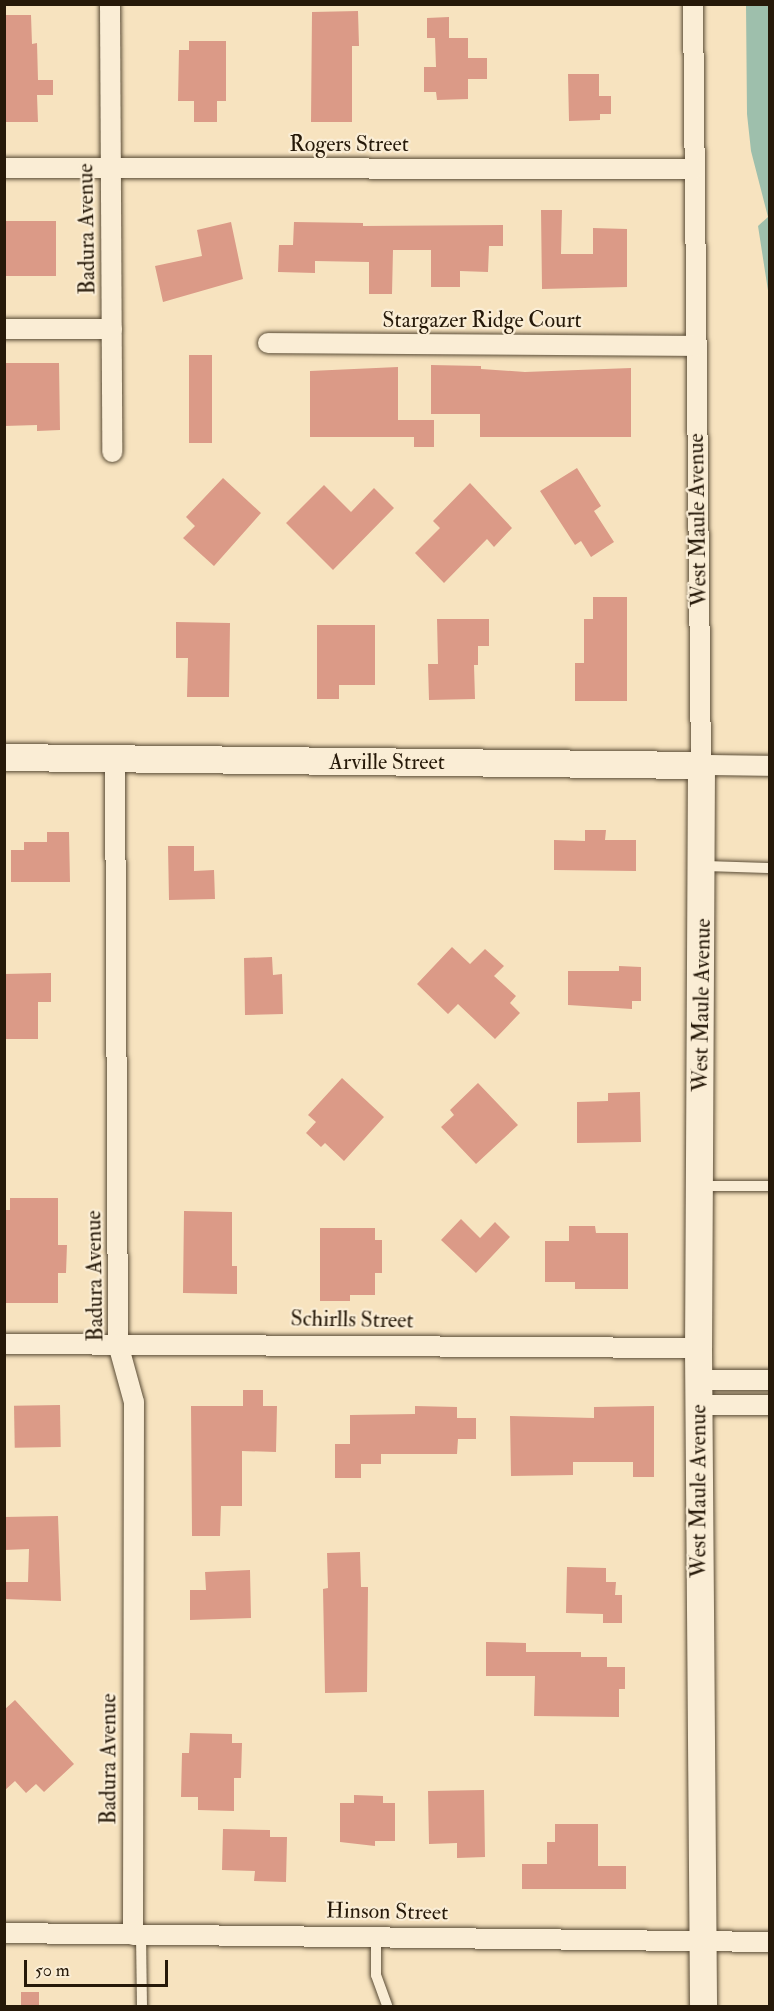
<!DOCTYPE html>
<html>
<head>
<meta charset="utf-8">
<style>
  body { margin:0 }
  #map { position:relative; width:774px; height:2011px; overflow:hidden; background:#f7e3bf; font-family:"IM FELL Double Pica",serif }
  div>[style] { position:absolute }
  .water>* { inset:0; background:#9ebfac }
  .building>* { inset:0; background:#db9a87; transform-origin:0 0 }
  .roads { filter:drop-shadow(0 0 2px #5a4c36) drop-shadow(0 0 2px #5a4c36) }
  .lane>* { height:10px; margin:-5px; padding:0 5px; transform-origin:5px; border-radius:5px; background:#faedd5 }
  .street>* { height:20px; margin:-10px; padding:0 10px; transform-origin:10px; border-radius:10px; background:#faedd5 }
  .secondary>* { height:27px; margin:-13.5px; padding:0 13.5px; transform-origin:13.5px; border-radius:13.5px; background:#faedd5 }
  span { translate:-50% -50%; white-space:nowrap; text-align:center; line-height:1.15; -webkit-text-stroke:4.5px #faedd5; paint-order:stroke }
  .street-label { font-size:22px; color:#261909 }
  .frame { position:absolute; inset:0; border:6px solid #261909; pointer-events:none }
  .scale { position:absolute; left:24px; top:1960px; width:144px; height:27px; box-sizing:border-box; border:3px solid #261909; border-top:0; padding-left:8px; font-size:18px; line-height:21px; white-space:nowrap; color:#261909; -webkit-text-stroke:4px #faedd5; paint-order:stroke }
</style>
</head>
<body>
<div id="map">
  <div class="water">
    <i style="clip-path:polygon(746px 5px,769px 5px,769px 297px,758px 226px,768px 217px,751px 151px,747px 114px)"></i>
  </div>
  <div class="building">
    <i style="clip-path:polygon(358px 11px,359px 46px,352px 46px,352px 122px,311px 122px,312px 12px)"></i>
    <i style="clip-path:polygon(4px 15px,31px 15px,32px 44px,37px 43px,38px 80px,53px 80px,53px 95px,37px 95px,38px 122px,4px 122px)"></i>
    <i style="clip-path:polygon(449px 17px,449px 38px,468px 38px,468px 58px,487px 58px,487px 79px,468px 79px,468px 99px,437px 100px,436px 92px,424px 92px,424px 67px,436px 67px,435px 38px,427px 38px,427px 18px)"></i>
    <i style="clip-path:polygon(189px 41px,226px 41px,226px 101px,217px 101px,217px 122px,194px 122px,194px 101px,178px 101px,179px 50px,189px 50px)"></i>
    <i style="clip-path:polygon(568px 74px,599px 74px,599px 96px,611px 96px,611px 114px,600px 114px,600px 120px,569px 121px)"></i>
    <i style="clip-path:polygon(541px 210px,562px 210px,561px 254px,593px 254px,593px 228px,627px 229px,627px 287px,542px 289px)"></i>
    <i style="left:4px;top:221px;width:52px;height:55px"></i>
    <i style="clip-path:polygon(231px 222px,243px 279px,163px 302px,155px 266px,202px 256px,197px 230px)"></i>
    <i style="clip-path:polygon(294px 222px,363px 223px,363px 226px,503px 225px,503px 246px,489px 246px,488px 272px,460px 271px,460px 287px,431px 287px,431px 250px,393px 250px,392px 294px,369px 294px,369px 262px,315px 261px,315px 273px,278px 272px,279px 245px,293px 245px)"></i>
    <i style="left:212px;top:355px;width:88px;height:23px;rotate:90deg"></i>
    <i style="clip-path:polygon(4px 363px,59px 363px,60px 430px,37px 431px,37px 425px,4px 426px)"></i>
    <i style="clip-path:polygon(431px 365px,481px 366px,481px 369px,525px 372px,631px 368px,631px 437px,480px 437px,480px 414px,431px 414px)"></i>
    <i style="clip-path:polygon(398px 367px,398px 420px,434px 420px,434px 447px,414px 447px,414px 437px,310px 437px,310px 371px)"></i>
    <i style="clip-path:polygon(577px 468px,601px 506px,594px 511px,614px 542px,591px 557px,581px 541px,575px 545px,540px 491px)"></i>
    <i style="clip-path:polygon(223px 478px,261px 513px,214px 566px,183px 538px,195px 526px,186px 517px)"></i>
    <i style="clip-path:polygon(470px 483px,512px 528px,494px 547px,487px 539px,444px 583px,415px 553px,440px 528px,433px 521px)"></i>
    <i style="clip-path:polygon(324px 485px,351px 512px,374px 488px,394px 508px,333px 570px,286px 523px)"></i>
    <i style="clip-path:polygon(593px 597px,627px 597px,627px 701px,575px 701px,575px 663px,584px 663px,584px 619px,593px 619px)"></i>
    <i style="clip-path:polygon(437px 619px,489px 619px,489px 646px,478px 646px,478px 665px,474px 665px,475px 699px,429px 700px,428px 664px,438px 664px)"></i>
    <i style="clip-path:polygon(176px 622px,230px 623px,229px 697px,187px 697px,188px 658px,176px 658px)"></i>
    <i style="clip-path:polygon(317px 625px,375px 625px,375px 685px,339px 685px,339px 699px,317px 699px)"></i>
    <i style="clip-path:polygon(585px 830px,606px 830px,605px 840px,636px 840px,636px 871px,554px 870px,554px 840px,585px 841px)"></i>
    <i style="clip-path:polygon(47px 832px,69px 832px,70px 882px,11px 882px,11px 850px,24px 850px,24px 842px,47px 842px)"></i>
    <i style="clip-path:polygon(168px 846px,194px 846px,194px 871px,214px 870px,215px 899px,169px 900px)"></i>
    <i style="clip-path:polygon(452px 947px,470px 964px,485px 949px,504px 966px,494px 976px,516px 996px,510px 1003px,520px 1013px,495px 1039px,458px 1004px,448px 1014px,417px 984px)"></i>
    <i style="clip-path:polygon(272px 957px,273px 975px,282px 974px,283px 1014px,245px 1015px,244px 958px)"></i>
    <i style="clip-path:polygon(619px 966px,641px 967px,641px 1001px,632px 1001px,632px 1009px,568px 1005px,568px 971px,619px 971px)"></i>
    <i style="clip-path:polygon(51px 973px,51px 1002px,38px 1002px,38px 1039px,4px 1039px,4px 974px)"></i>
    <i style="clip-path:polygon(342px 1078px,384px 1117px,344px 1161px,325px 1143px,321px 1147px,306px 1133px,316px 1122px,308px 1115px)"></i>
    <i style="clip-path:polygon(478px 1083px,518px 1125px,476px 1164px,441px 1127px,454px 1115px,450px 1110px)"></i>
    <i style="clip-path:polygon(640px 1092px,641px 1142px,577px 1143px,577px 1102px,608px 1101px,608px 1093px)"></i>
    <i style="clip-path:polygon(10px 1198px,58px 1198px,58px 1245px,67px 1245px,66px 1273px,58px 1273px,58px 1303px,4px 1303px,4px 1210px,10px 1210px)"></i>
    <i style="clip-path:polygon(184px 1211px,232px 1212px,232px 1266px,237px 1266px,237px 1294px,183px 1293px)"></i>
    <i style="clip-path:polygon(461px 1219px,480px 1238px,495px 1222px,510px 1237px,476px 1273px,441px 1240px)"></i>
    <i style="clip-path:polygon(569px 1226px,595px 1226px,596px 1233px,628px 1233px,628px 1289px,575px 1289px,575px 1282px,545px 1282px,545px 1241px,569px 1241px)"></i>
    <i style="clip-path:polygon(320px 1228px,375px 1228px,375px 1240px,382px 1240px,382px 1273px,375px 1273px,375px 1295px,350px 1295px,350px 1301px,320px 1301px)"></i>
    <i style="clip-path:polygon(243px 1390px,263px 1390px,263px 1406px,277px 1406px,276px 1452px,242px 1451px,242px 1506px,221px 1506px,220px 1536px,192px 1536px,191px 1406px,243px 1406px)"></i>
    <i style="left:60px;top:1405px;width:42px;height:46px;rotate:89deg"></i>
    <i style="clip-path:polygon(415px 1406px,457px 1407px,457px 1418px,476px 1418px,476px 1439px,458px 1439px,457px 1454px,381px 1454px,381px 1464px,361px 1464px,361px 1478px,335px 1478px,335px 1444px,350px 1444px,350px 1415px,415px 1414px)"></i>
    <i style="clip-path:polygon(654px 1406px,654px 1477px,633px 1477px,633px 1462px,573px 1462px,573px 1475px,511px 1476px,510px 1416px,594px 1418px,594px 1407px)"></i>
    <i style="clip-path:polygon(58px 1516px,61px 1601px,4px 1599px,4px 1582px,28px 1582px,29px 1549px,4px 1550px,4px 1517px)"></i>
    <i style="clip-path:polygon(360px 1552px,361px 1587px,368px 1587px,367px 1692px,325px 1693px,323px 1589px,328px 1588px,327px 1553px)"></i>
    <i style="clip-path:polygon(567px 1567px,606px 1568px,606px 1582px,616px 1582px,615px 1595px,622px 1595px,622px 1623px,603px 1623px,603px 1614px,566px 1613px)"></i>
    <i style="clip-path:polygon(250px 1570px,251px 1618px,190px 1620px,190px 1590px,206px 1590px,205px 1572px)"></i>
    <i style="clip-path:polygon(486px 1642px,526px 1643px,526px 1652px,581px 1652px,581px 1657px,607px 1657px,607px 1667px,625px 1667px,625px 1689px,619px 1689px,619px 1717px,534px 1716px,535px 1676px,486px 1676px)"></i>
    <i style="clip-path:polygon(15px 1700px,74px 1764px,44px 1792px,36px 1784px,26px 1793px,15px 1781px,4px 1791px,4px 1710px)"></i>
    <i style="clip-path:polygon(190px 1733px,232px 1734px,232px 1743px,242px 1743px,241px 1778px,234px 1778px,234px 1811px,198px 1810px,198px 1797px,181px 1797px,182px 1753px,189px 1753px)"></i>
    <i style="clip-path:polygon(484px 1790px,485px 1857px,457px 1858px,457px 1843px,429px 1844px,428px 1791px)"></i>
    <i style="clip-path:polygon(354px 1795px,383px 1796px,383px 1803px,395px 1803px,395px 1841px,375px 1841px,375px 1846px,340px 1842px,340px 1803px,354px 1803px)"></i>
    <i style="clip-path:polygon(555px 1824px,598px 1824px,598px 1866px,626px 1866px,626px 1889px,522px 1889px,522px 1864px,547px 1864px,547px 1842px,555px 1842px)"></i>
    <i style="clip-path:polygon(223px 1829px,270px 1830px,270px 1837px,287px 1837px,286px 1882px,254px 1881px,255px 1871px,222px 1870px)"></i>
    <i style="left:21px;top:1992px;width:18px;height:15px"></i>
  </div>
  <div class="roads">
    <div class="lane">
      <i style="left:703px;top:866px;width:67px;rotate:1.7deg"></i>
      <i style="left:700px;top:1186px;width:70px"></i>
      <i style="left:141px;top:1935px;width:71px;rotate:89.2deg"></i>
      <i style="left:376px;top:1936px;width:39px;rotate:90deg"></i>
      <i style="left:376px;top:1975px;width:33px;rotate:70deg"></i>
    </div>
    <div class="street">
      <i style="left:110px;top:4px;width:448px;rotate:89.7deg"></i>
      <i style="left:693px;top:4px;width:761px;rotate:89.4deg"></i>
      <i style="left:701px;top:765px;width:69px;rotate:0.8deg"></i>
      <i style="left:4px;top:168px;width:690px;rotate:0.08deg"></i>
      <i style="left:4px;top:329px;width:108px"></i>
      <i style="left:268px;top:343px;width:428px;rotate:0.4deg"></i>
      <i style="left:115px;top:758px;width:586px;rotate:89.71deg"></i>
      <i style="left:118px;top:1344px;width:60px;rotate:74.6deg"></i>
      <i style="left:134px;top:1402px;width:533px;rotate:90.11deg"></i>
      <i style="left:4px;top:1344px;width:694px;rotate:0.33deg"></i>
      <i style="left:699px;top:1380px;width:71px"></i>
      <i style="left:699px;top:1405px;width:71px"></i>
      <i style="left:4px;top:1933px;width:766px;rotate:0.67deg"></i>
    </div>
    <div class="secondary">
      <i style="left:4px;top:757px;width:697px;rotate:0.66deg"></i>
      <i style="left:701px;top:765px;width:583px;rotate:90.29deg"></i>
      <i style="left:698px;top:1348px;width:658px;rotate:89.56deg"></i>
    </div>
  </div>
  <div class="street-label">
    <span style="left:349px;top:145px">Rogers Street</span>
    <span style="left:87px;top:229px;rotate:-91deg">Badura Avenue</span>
    <span style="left:482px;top:321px">Stargazer Ridge Court</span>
    <span style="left:698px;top:520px;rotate:-91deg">West Maule Avenue</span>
    <span style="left:387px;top:763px">Arville Street</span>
    <span style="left:702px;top:1005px;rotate:-89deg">West Maule Avenue</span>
    <span style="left:95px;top:1276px;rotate:-91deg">Badura Avenue</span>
    <span style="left:352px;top:1320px;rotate:1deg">Schirlls Street</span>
    <span style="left:699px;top:1491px;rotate:-90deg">West Maule Avenue</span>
    <span style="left:109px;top:1759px;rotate:-90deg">Badura Avenue</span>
    <span style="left:387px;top:1912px;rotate:1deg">Hinson Street</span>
  </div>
  <div class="frame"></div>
  <div class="scale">50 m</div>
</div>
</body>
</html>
